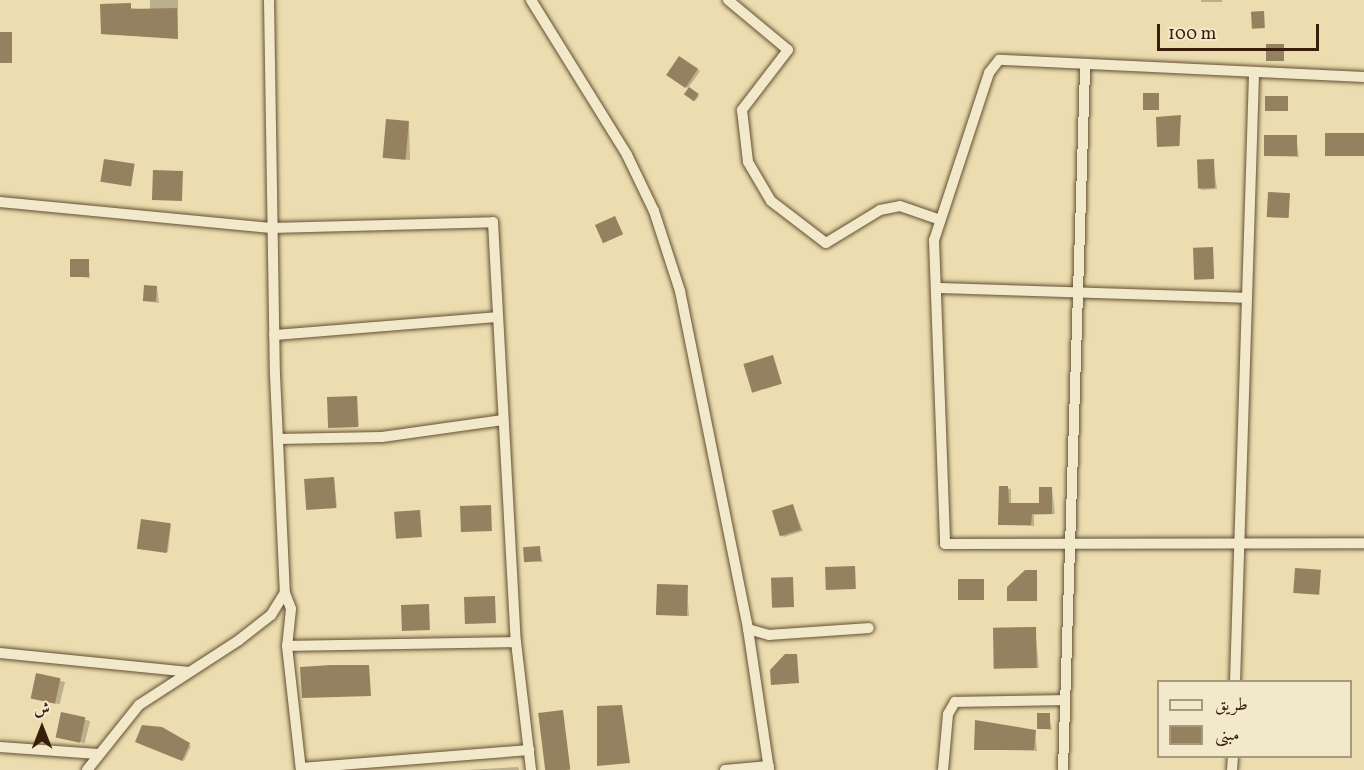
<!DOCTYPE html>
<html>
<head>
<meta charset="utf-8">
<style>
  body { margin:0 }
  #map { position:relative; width:1364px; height:770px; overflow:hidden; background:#ebddaf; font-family:Vollkorn,Amiri,serif }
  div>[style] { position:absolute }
  .shadow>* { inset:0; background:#0003; transform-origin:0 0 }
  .building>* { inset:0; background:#958160; transform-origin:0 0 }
  .roads { filter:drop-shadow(0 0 2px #654e34) drop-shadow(0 0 2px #654e34) }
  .minor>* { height:10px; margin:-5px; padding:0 5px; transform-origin:5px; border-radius:5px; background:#f2e9cb }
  span { translate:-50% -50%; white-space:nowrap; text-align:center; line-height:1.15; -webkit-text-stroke:6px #f2e9cb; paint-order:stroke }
  .legend { position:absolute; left:1157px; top:680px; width:195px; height:78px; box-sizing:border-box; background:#f2e9cb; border:2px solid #a8987e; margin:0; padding:8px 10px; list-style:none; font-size:18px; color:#381e0b }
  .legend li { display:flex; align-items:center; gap:12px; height:30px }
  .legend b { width:30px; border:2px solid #a8987e }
  .north { position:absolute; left:12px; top:698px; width:60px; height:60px; -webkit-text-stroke:4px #f2e9cb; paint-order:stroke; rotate:0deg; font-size:16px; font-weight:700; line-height:24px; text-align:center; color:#381e0b }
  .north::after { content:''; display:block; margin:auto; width:21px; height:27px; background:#381e0b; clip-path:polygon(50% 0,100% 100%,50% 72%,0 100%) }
  .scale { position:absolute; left:1157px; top:24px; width:162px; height:27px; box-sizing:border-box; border:3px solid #381e0b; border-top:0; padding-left:8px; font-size:18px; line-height:21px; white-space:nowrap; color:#381e0b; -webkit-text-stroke:4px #f2e9cb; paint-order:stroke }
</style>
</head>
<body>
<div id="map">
  <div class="shadow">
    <i style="clip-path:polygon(150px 0,178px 0,178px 38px,103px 34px,102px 5px,150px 10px)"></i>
    <i style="left:1201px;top:0;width:21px;height:2px"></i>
    <i style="clip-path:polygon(679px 58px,700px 71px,688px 88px,699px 96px,695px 101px,686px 94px,689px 89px,668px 75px)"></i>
    <i style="clip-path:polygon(1180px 117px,1180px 146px,1158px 146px)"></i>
    <i style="clip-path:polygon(409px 122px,410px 160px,385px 158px)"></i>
    <i style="clip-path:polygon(1296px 136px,1299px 157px,1266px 156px)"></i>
    <i style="clip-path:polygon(1364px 139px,1364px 156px,1327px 155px)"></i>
    <i style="clip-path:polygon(1213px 161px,1217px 189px,1202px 190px,1199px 188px)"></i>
    <i style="clip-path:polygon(88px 261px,90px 278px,72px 276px)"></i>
    <i style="clip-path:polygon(157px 287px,159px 303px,144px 301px)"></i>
    <i style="clip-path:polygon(357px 397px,359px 426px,329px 427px)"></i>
    <i style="clip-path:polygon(334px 478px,337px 507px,307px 508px)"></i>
    <i style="clip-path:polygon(1000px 487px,1011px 489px,1011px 504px,1040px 505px,1052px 488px,1055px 514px,1034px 515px,1034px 526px,1002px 525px)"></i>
    <i style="clip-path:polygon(793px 506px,803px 531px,784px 537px,781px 535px)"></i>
    <i style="clip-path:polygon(171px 524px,168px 552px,139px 549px)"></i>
    <i style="clip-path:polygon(539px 548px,543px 562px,526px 561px)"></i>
    <i style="clip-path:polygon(687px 587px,689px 616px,657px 614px)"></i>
    <i style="clip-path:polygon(1035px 629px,1039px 668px,996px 668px)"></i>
    <i style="left:37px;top:675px;width:29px;height:23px;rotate:14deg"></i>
    <i style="left:62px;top:714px;width:29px;height:23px;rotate:14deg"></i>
    <i style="clip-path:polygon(1049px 715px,1052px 730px,1038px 728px)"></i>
    <i style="clip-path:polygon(161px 729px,191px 746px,184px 761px,137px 741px)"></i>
    <i style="clip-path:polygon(1035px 732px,1037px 751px,975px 749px)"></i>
    <i style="clip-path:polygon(518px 767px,519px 770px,466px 770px)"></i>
  </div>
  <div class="building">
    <i style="clip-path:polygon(131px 3px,131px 9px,177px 8px,178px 39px,101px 34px,100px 4px)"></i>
    <i style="left:1264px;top:11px;width:17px;height:13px;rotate:87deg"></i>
    <i style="left:0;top:32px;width:12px;height:31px"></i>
    <i style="left:1266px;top:44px;width:18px;height:17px"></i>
    <i style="left:679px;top:56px;width:23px;height:23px;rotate:34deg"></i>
    <i style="left:689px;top:87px;width:12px;height:9px;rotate:35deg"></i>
    <i style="left:1143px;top:93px;width:16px;height:17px"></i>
    <i style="left:1288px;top:96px;width:15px;height:23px;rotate:90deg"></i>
    <i style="clip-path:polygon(1181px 115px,1179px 146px,1157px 147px,1156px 117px)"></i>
    <i style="left:386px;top:119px;width:23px;height:39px;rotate:5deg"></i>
    <i style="left:1325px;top:133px;width:39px;height:23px"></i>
    <i style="left:1297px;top:135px;width:21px;height:33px;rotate:90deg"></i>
    <i style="left:104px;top:159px;width:31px;height:23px;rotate:9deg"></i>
    <i style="left:1214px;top:159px;width:29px;height:17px;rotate:88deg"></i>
    <i style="left:153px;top:170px;width:30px;height:30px;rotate:2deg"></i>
    <i style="left:1268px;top:192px;width:22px;height:25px;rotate:3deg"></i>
    <i style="left:615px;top:216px;width:20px;height:22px;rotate:66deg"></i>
    <i style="left:1213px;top:247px;width:32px;height:20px;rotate:88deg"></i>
    <i style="left:70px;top:259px;width:19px;height:18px"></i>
    <i style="left:144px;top:285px;width:13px;height:16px;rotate:4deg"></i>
    <i style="left:773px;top:355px;width:30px;height:31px;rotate:73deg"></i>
    <i style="left:357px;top:396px;width:31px;height:30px;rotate:88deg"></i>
    <i style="left:334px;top:477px;width:31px;height:30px;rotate:86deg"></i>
    <i style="clip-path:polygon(999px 486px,1008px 486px,1009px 503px,1039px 503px,1039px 487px,1052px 487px,1052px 514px,1032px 514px,1031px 525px,998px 525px)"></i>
    <i style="left:793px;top:504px;width:27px;height:22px;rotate:73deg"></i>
    <i style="left:491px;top:505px;width:26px;height:31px;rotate:88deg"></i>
    <i style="left:420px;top:510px;width:27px;height:26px;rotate:86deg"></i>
    <i style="left:141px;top:519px;width:30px;height:30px;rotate:8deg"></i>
    <i style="left:540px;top:546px;width:15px;height:17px;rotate:86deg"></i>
    <i style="left:855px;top:566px;width:23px;height:30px;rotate:88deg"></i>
    <i style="left:1295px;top:568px;width:26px;height:25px;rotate:4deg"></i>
    <i style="clip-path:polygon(1025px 570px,1037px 570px,1037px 601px,1007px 601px,1007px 587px)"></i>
    <i style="left:793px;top:577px;width:30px;height:22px;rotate:88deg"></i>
    <i style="left:958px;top:579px;width:26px;height:21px"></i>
    <i style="left:657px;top:584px;width:31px;height:31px;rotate:2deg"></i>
    <i style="left:495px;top:596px;width:27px;height:31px;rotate:88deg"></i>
    <i style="left:429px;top:604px;width:26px;height:28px;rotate:88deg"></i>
    <i style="left:1036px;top:627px;width:41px;height:43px;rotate:89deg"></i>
    <i style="clip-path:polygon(785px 654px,797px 654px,799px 683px,771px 685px,770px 670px)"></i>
    <i style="clip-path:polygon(331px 665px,369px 665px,371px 696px,302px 698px,300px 667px)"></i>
    <i style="left:36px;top:673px;width:25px;height:26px;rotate:12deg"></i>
    <i style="clip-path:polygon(622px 705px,630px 763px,597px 766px,597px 706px)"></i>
    <i style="left:563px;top:710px;width:60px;height:25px;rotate:83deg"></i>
    <i style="left:61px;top:712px;width:25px;height:26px;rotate:12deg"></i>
    <i style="left:1037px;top:713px;width:13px;height:16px"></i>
    <i style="clip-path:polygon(975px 720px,1036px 730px,1034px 750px,974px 750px)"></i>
    <i style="clip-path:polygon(142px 725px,162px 727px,190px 743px,182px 761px,135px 742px)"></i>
  </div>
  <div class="roads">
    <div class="minor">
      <i style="left:269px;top:0;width:375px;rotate:89.1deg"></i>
      <i style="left:275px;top:375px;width:218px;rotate:87.4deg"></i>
      <i style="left:285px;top:593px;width:17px;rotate:69deg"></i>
      <i style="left:291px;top:609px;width:37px;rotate:96deg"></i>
      <i style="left:287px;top:646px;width:125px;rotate:83.6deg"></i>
      <i style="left:531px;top:0;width:182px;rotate:58.2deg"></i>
      <i style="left:627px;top:155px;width:62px;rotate:64.3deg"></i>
      <i style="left:654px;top:211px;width:84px;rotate:72deg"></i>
      <i style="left:680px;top:291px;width:345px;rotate:78.6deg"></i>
      <i style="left:748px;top:629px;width:22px;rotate:16deg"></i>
      <i style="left:769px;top:635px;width:100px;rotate:-4deg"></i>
      <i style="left:728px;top:0;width:78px;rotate:39.8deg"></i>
      <i style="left:788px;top:50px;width:76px;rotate:127.5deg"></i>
      <i style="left:742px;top:110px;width:52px;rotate:83.4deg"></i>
      <i style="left:748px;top:162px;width:45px;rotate:59.5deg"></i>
      <i style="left:771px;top:201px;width:69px;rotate:37.4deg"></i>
      <i style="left:826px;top:243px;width:63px;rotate:-31.4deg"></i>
      <i style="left:880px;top:210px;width:20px;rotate:-11deg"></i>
      <i style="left:900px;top:206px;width:39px;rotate:19deg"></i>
      <i style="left:1364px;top:77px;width:365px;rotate:-177.3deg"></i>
      <i style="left:999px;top:60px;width:16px;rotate:128deg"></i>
      <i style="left:989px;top:73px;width:176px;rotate:108.2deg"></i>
      <i style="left:934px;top:240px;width:304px;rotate:87.9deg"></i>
      <i style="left:945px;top:544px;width:419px;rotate:-0.1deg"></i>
      <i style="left:0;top:202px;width:272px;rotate:5.5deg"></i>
      <i style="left:271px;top:228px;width:222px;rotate:-1.5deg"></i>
      <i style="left:493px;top:222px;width:421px;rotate:86.9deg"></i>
      <i style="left:516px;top:642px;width:129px;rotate:83.3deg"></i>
      <i style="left:937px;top:288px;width:310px;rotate:1.8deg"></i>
      <i style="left:274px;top:335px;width:224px;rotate:-4.6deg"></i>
      <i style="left:278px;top:439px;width:104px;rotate:-1.1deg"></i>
      <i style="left:382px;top:437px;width:122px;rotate:-8deg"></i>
      <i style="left:748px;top:629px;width:143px;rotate:81.5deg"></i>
      <i style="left:287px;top:646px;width:229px;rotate:-1deg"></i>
      <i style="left:0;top:653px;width:190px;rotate:5.7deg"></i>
      <i style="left:1235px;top:682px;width:608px;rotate:-88.21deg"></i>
      <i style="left:0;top:747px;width:98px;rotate:4.1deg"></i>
      <i style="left:301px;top:768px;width:229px;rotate:-4.5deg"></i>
      <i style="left:87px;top:770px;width:83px;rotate:-51.3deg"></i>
      <i style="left:139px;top:705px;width:119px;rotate:-33deg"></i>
      <i style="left:239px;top:640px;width:41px;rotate:-38deg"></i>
      <i style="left:271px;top:615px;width:26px;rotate:-58deg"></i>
      <i style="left:725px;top:770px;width:44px;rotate:-5.2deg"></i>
      <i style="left:943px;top:770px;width:56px;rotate:-84.9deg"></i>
      <i style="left:948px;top:714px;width:14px;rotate:-60deg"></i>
      <i style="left:955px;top:702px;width:110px;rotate:-1deg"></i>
      <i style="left:1063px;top:770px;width:702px;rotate:-88.2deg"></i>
      <i style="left:1232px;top:770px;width:14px;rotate:-86deg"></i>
    </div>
  </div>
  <ul class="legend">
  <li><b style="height:8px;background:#f2e9cb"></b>طريق</li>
  <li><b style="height:16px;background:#958160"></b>مبنى</li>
  </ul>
  <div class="north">ش</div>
  <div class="scale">100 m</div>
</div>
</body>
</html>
